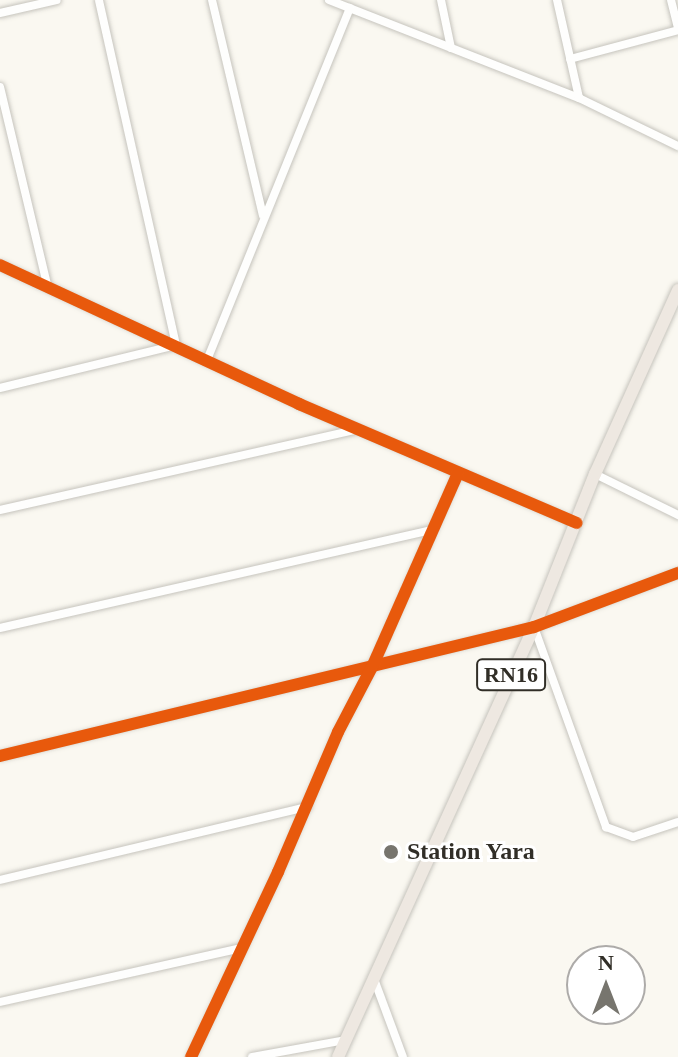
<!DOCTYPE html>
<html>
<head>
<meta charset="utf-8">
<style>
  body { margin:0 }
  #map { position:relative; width:678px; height:1057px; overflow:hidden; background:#faf8f1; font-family:"Times New Roman",serif }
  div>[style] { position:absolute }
  .roads { filter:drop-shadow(0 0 2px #c6c4bd) drop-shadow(0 0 2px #c6c4bd) }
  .minor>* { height:8px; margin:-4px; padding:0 4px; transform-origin:4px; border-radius:4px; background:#fefefd }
  .primary>* { height:12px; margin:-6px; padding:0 6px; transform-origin:6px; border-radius:6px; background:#eee8e1 }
  .cycleway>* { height:12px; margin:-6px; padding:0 6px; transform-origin:6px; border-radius:6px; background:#e8590c }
  .dots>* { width:22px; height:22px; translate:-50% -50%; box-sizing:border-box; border:4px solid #fff; border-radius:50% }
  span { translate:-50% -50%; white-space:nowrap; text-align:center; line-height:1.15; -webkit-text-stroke:6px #fff; paint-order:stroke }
  .shield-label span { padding:2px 6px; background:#fff; border:2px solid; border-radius:6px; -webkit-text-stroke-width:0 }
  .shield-label { font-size:22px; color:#312e27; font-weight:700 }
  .poi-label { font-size:24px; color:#312e27; font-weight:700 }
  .left { translate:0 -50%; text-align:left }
  .north { position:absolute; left:566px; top:945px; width:80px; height:80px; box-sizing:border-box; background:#fff; border:2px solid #adaba9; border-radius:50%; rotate:0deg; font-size:22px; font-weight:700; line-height:32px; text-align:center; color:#312e27 }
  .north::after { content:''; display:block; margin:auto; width:28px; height:36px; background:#77756e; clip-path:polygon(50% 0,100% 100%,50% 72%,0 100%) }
</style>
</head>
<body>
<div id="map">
  <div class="roads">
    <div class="minor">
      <i style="left:212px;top:0;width:221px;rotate:76.7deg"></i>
      <i style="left:329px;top:0;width:269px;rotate:21.4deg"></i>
      <i style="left:579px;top:98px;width:110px;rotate:25.9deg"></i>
      <i style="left:441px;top:0;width:49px;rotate:78.2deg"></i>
      <i style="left:557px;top:0;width:100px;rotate:77.3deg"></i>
      <i style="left:671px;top:0;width:30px;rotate:76deg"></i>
      <i style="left:0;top:13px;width:58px;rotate:-12.8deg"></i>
      <i style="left:570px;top:59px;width:112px;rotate:-15deg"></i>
      <i style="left:0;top:87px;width:204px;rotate:76.6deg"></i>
      <i style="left:0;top:265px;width:330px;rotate:24.9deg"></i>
      <i style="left:299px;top:404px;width:302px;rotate:23.2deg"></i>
      <i style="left:207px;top:360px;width:380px;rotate:-67.9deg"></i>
      <i style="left:0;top:388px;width:181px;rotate:-13.7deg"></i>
      <i style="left:176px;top:345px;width:353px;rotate:-102.6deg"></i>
      <i style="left:595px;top:474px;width:93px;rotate:26.3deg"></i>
      <i style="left:0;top:510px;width:363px;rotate:-12.7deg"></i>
      <i style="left:534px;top:627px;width:213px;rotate:70.2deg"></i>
      <i style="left:606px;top:827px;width:29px;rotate:20deg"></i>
      <i style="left:633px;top:837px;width:47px;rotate:-18.4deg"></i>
      <i style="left:0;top:628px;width:442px;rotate:-12.8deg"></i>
      <i style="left:0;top:756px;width:549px;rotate:-13.58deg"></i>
      <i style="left:534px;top:627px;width:154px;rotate:-20.6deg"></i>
      <i style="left:0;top:880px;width:316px;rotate:-13.4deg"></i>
      <i style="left:374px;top:979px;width:83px;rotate:69.6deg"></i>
      <i style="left:0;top:1002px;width:247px;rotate:-12.6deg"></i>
      <i style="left:191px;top:1057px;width:204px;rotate:-64.8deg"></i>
      <i style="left:278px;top:872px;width:152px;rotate:-66.8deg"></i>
      <i style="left:338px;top:732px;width:76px;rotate:-62.4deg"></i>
      <i style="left:373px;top:665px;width:210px;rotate:-66.1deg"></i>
      <i style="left:252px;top:1057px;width:96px;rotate:-10.3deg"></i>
    </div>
    <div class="primary">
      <i style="left:338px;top:1057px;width:473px;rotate:-65.5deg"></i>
      <i style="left:534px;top:627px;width:165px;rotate:-68.3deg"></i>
      <i style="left:595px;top:474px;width:202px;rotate:-65.7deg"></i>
    </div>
  </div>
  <div class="cycleway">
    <i style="left:0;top:265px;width:330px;rotate:24.9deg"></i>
    <i style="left:299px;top:404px;width:302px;rotate:23.2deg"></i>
    <i style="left:0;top:756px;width:549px;rotate:-13.58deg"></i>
    <i style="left:534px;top:627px;width:154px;rotate:-20.6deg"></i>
    <i style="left:191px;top:1057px;width:204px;rotate:-64.8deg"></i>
    <i style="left:278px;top:872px;width:152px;rotate:-66.8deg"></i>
    <i style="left:338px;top:732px;width:76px;rotate:-62.4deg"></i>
    <i style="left:373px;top:665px;width:210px;rotate:-66.1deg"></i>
  </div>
  <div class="dots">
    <i style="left:391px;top:852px;background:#77756e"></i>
  </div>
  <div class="shield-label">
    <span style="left:511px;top:675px">RN16</span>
  </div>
  <div class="poi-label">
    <span class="left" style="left:407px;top:852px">Station Yara</span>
  </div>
  <div class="north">N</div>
</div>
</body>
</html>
